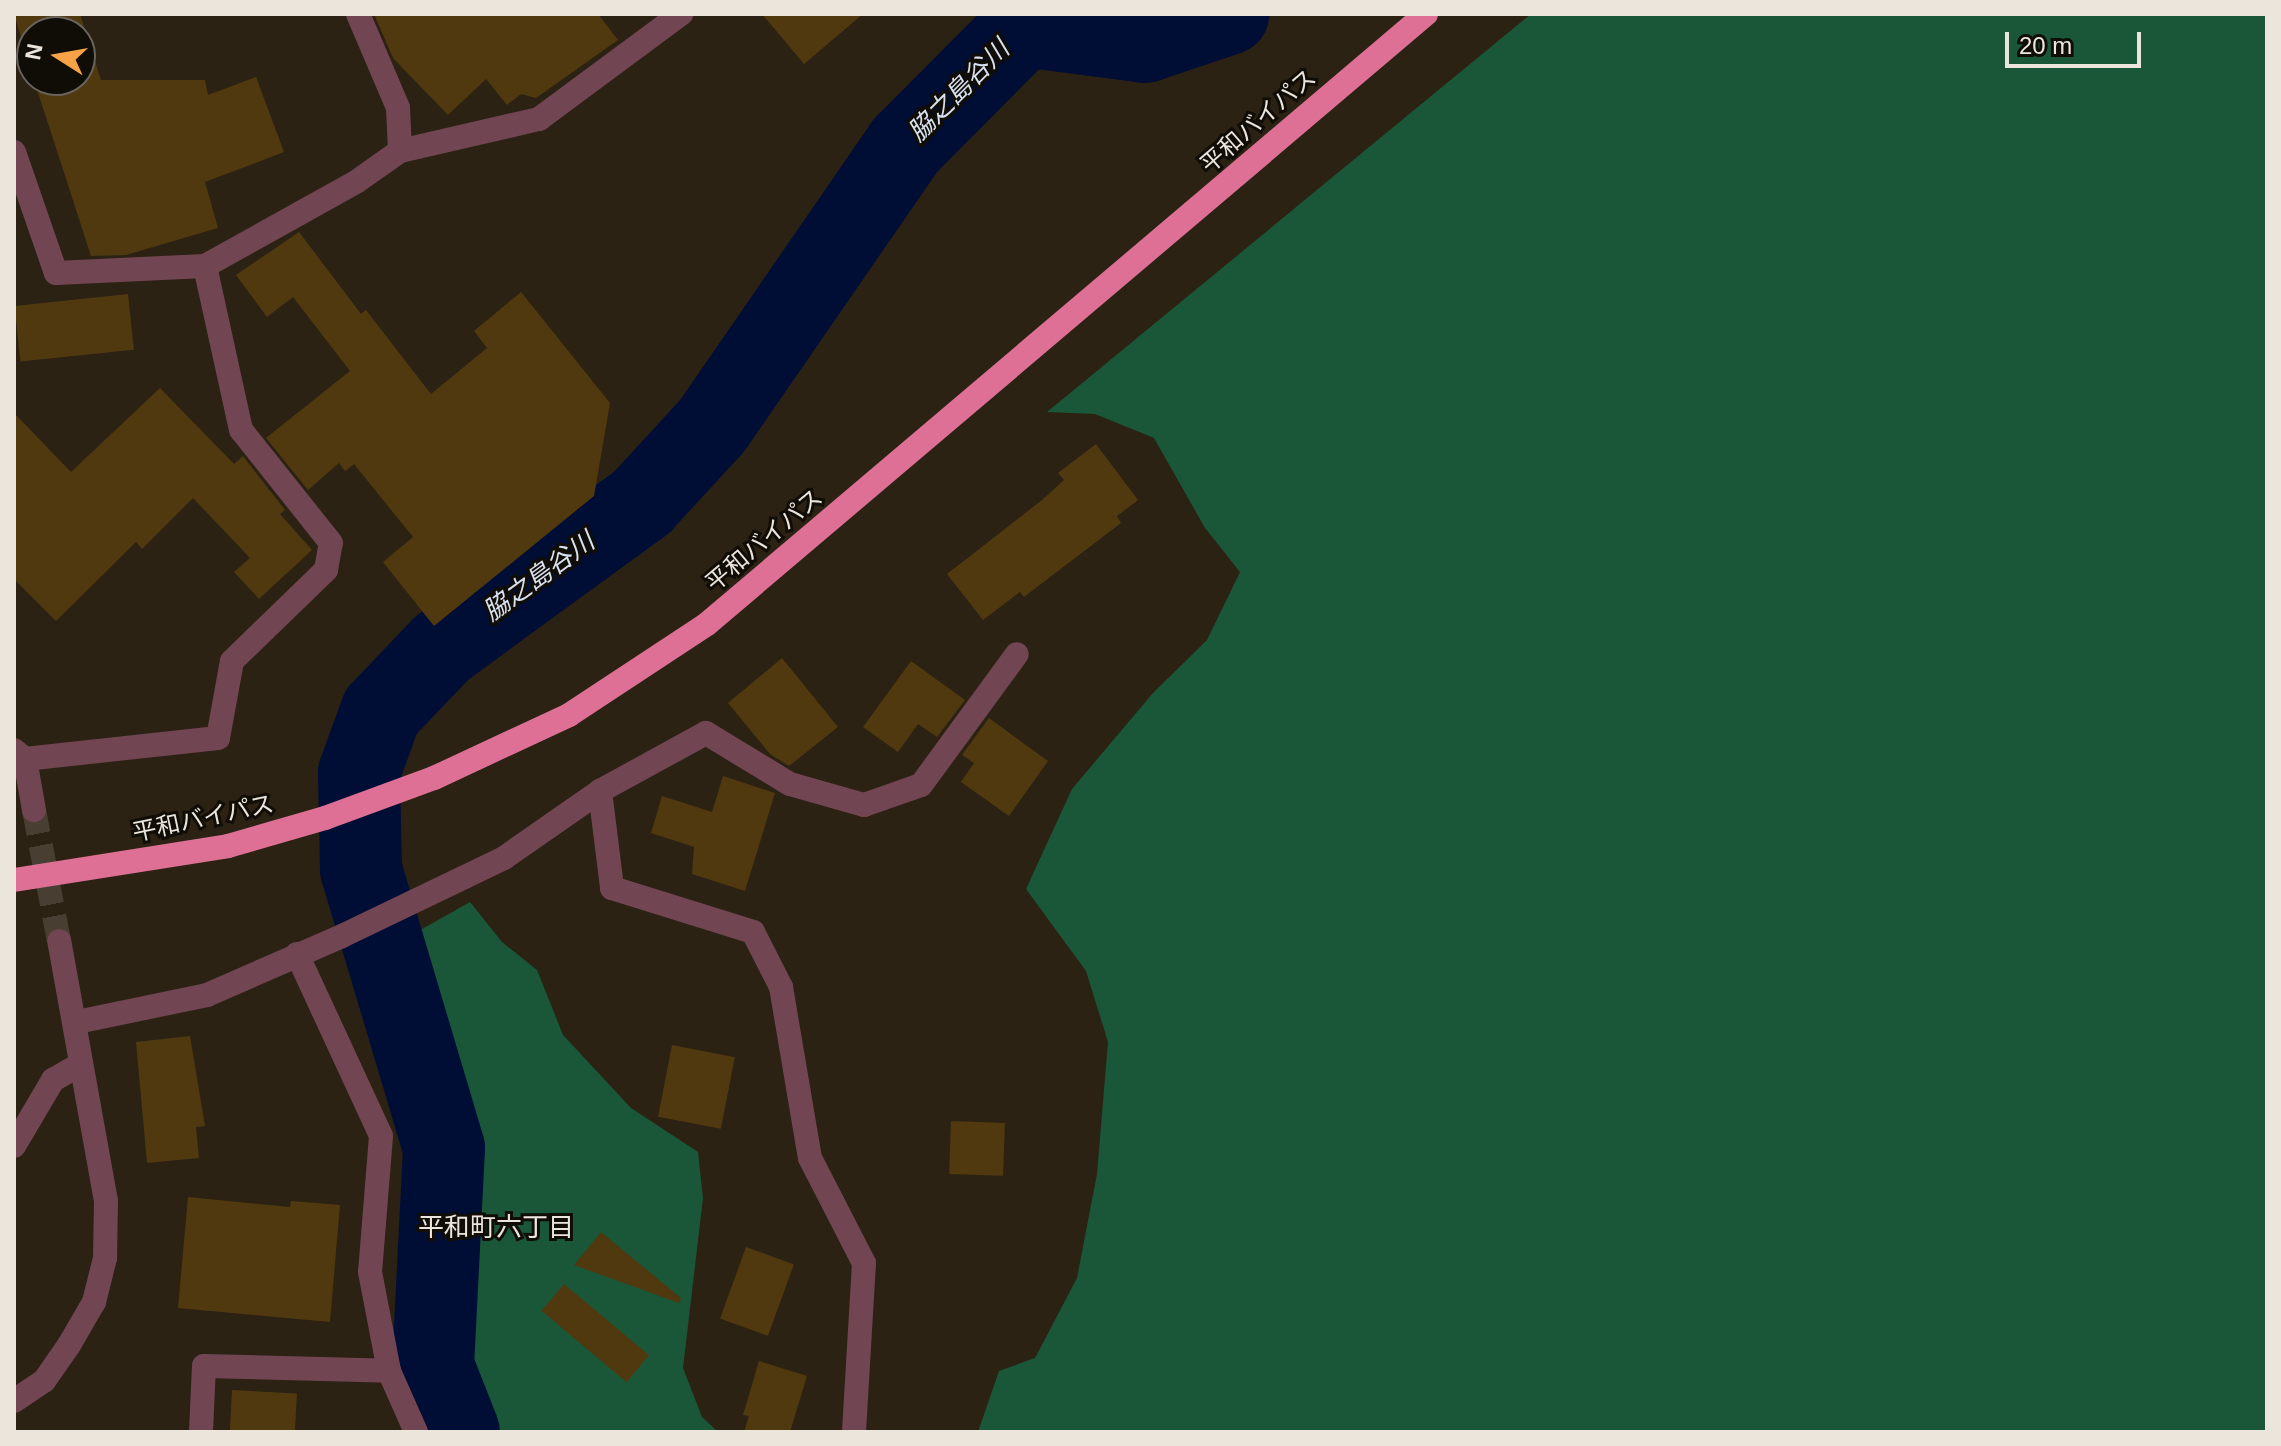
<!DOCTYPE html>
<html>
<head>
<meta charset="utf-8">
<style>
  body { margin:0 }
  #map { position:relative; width:2281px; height:1446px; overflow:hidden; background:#2b2214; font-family:Arial,"Noto Sans JP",sans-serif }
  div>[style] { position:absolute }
  .forest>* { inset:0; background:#195738 }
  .river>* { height:82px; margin:-41px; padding:0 41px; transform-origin:41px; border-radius:41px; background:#000e35 }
  .building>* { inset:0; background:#50390e; transform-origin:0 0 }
  .minor-tunnel>* { height:24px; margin-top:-12px; transform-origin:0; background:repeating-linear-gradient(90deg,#483f32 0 24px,transparent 0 36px) }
  .minor>* { height:24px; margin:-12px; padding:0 12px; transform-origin:12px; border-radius:12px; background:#724553 }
  .highway>* { height:24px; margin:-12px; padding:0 12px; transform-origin:12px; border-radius:12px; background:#de7095 }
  span { translate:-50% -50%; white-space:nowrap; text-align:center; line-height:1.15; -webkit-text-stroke:6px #100c06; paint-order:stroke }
  .street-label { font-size:24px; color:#ebe5dc }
  .water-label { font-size:26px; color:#d8e1f0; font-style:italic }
  .neighbourhood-label { font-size:26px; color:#ebe5dc }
  .frame { position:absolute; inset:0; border:16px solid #ebe5dc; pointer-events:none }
  .north { position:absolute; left:16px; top:16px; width:80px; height:80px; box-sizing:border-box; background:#100c06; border:2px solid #68635c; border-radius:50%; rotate:281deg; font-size:22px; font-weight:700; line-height:32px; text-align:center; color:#ebe5dc }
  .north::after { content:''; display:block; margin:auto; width:28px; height:36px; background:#f6a247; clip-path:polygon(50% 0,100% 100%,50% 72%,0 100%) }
  .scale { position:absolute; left:2005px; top:32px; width:136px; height:36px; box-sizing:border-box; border:4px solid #ebe5dc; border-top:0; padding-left:10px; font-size:24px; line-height:28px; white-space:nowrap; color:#ebe5dc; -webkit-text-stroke:6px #100c06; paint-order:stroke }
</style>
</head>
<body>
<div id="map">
  <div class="forest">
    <i style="clip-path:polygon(1531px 14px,2267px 14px,2267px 1432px,978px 1432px,999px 1371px,1035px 1358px,1077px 1278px,1097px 1174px,1108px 1042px,1086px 971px,1026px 889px,1072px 789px,1153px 693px,1207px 640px,1240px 572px,1205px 528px,1154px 438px,1095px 414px,1047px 412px)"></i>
    <i style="clip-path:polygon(470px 902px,502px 942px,537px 970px,563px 1035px,631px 1108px,698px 1152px,703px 1198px,683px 1368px,702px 1417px,718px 1432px,488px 1432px,463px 1359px,469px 1143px,408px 937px)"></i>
  </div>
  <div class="river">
    <i style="left:459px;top:1432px;width:71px;rotate:-111.5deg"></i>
    <i style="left:433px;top:1366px;width:218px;rotate:-87.1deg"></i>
    <i style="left:444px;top:1148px;width:290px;rotate:-106.6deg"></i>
    <i style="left:361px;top:870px;width:97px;rotate:-91.2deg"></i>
    <i style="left:359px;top:773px;width:65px;rotate:-70.2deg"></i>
    <i style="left:381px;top:712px;width:88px;rotate:-46.4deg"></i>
    <i style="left:442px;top:648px;width:248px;rotate:-36.1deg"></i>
    <i style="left:642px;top:502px;width:103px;rotate:-47.4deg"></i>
    <i style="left:712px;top:426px;width:340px;rotate:-55.4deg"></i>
    <i style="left:905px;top:146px;width:169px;rotate:-45.2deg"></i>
    <i style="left:1024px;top:26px;width:122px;rotate:7.5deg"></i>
    <i style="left:1145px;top:42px;width:88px;rotate:-18.6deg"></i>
  </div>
  <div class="building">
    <i style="clip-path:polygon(14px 14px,80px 14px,101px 80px,205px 80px,208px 95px,256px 77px,284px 152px,205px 182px,218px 228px,126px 255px,91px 256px,34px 80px,80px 80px,80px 32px,32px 32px,32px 74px)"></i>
    <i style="clip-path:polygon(374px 14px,598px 14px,618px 40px,536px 98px,521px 94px,507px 105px,486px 79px,448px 115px,393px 58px)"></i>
    <i style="clip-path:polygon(762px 14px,863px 14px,804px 64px)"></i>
    <i style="clip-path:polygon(299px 232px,361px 314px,366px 310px,431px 394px,487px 348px,474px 331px,521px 292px,610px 403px,594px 496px,434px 626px,383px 562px,413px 537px,354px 464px,345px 471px,339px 463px,308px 490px,266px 438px,350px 371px,293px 297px,267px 317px,236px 275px)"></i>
    <i style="left:128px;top:294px;width:56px;height:114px;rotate:84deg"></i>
    <i style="clip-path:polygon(160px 388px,234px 464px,243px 456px,285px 510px,280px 514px,312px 550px,259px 599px,234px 572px,250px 558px,193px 498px,142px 549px,136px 542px,56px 621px,14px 579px,14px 413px,71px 472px)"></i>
    <i style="clip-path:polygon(1096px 444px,1138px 500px,1117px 516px,1121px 523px,1024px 597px,1020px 592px,983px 620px,947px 574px,1042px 500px,1064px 480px,1058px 473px)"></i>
    <i style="clip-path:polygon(782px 658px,838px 727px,789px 766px,770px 754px,728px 703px)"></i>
    <i style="clip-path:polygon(911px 661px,965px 700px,937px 737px,918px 724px,898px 752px,863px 727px)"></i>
    <i style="clip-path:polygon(989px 718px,1048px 761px,1009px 816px,961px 782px,974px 763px,962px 755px)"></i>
    <i style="clip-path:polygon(723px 776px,775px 793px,745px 891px,692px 874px,694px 847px,651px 833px,662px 796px,712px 812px)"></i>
    <i style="clip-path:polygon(190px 1036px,205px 1126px,196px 1127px,199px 1158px,147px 1163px,136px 1042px)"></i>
    <i style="left:672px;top:1045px;width:64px;height:73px;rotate:11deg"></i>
    <i style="left:951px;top:1121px;width:54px;height:53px;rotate:2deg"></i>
    <i style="clip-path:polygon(188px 1197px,290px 1207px,291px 1201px,340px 1205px,330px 1322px,178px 1308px)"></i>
    <i style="clip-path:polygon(601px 1232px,681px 1298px,679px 1303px,574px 1265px)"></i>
    <i style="left:746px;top:1247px;width:51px;height:76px;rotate:20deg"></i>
    <i style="left:564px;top:1284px;width:111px;height:35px;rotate:40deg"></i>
    <i style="clip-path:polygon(759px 1361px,807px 1376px,790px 1432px,744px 1432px,749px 1416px,743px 1415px)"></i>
    <i style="left:232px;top:1390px;width:65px;height:42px;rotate:3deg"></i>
  </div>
  <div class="minor-tunnel">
    <i style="left:34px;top:810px;width:133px;rotate:79.2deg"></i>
  </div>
  <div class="minor">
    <i style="left:358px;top:14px;width:102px;rotate:66.9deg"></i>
    <i style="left:398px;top:108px;width:43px;rotate:87.3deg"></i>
    <i style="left:14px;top:152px;width:128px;rotate:70.9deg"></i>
    <i style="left:56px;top:273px;width:149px;rotate:-2.7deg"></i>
    <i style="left:205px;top:266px;width:173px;rotate:-29.1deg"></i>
    <i style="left:356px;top:182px;width:54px;rotate:-35.2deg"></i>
    <i style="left:400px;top:151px;width:143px;rotate:-13deg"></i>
    <i style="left:539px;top:119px;width:177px;rotate:-36.5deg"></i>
    <i style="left:14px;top:750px;width:14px;rotate:39deg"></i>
    <i style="left:25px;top:759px;width:52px;rotate:80deg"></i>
    <i style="left:25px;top:759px;width:194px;rotate:-6.2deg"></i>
    <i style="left:218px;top:738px;width:78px;rotate:-79.7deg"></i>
    <i style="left:232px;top:661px;width:131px;rotate:-44.1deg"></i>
    <i style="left:326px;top:570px;width:27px;rotate:-80deg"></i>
    <i style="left:331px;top:543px;width:144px;rotate:-128.5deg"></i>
    <i style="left:241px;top:430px;width:168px;rotate:-102.4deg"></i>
    <i style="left:600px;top:791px;width:98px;rotate:82.9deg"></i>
    <i style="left:612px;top:888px;width:148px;rotate:17.3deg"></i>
    <i style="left:753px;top:932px;width:62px;rotate:63deg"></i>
    <i style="left:781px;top:987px;width:173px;rotate:80.4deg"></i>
    <i style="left:810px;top:1158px;width:118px;rotate:62.8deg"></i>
    <i style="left:864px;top:1263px;width:169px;rotate:93.4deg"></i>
    <i style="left:297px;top:954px;width:200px;rotate:65.2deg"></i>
    <i style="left:381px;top:1136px;width:136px;rotate:94.6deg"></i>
    <i style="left:370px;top:1272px;width:101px;rotate:79.1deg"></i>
    <i style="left:389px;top:1371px;width:67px;rotate:66.1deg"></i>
    <i style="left:77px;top:1022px;width:133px;rotate:-11.7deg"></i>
    <i style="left:207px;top:995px;width:147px;rotate:-23.6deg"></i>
    <i style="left:342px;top:936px;width:180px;rotate:-25.7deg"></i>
    <i style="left:504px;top:858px;width:117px;rotate:-34.9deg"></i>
    <i style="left:600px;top:791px;width:121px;rotate:-28.7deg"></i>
    <i style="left:706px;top:733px;width:98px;rotate:31.3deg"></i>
    <i style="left:790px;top:784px;width:77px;rotate:15.8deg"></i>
    <i style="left:864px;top:805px;width:60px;rotate:-19.3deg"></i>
    <i style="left:921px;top:785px;width:162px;rotate:-53.8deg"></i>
    <i style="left:14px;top:1146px;width:77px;rotate:-59.4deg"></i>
    <i style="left:53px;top:1080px;width:32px;rotate:-30deg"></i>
    <i style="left:14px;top:1401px;width:36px;rotate:-34deg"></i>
    <i style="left:44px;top:1381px;width:44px;rotate:-55.2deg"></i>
    <i style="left:69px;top:1345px;width:50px;rotate:-59.8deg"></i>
    <i style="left:94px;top:1302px;width:45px;rotate:-76deg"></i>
    <i style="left:105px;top:1258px;width:57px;rotate:-89deg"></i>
    <i style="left:106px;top:1201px;width:264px;rotate:-100.2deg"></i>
    <i style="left:201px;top:1432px;width:66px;rotate:-87.4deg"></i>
    <i style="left:204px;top:1366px;width:185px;rotate:1.5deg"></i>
  </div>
  <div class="highway">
    <i style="left:14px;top:880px;width:217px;rotate:-9deg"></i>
    <i style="left:228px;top:846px;width:101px;rotate:-16.1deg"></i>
    <i style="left:325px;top:818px;width:116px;rotate:-20.2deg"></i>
    <i style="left:434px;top:778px;width:149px;rotate:-25deg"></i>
    <i style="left:569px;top:715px;width:165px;rotate:-33.4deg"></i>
    <i style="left:707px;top:624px;width:943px;rotate:-40.31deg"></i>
  </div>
  <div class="street-label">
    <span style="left:1258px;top:121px;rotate:-41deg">平和バイパス</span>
    <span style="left:764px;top:540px;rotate:-40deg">平和バイパス</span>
    <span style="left:203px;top:818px;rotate:-12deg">平和バイパス</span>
  </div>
  <div class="water-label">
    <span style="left:959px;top:91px;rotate:-45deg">脇之島谷川</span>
    <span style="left:539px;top:577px;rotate:-36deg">脇之島谷川</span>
  </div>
  <div class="neighbourhood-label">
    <span style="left:496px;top:1228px">平和町六丁目</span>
  </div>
  <div class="frame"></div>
  <div class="north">N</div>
  <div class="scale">20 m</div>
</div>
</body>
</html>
